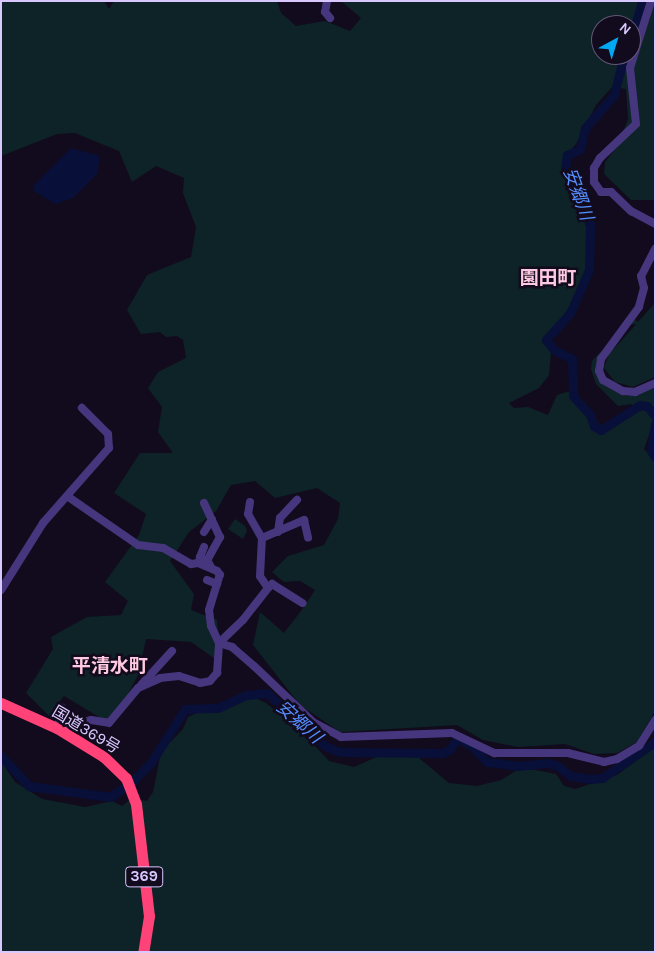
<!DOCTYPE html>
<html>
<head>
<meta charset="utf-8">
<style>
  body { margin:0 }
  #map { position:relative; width:656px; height:953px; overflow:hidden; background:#120b1d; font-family:Karla,"Noto Sans JP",sans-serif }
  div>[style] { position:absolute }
  .green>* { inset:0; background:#0e2327 }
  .water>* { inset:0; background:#081039 }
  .river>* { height:9px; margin:-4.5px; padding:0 4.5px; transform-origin:4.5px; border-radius:4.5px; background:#081039 }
  .minor>* { height:8px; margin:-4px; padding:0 4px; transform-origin:4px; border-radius:4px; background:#46367d }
  .highway>* { height:11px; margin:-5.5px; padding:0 5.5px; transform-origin:5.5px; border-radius:5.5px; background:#ff4277 }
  span { translate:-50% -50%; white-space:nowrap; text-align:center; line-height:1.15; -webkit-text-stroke:5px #120b1d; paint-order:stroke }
  .shield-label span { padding:1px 4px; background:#120b1d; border:1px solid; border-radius:4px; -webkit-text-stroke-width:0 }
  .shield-label { font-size:15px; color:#d9c7ff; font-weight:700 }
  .street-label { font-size:16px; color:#d9c7ff }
  .water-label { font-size:18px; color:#558eff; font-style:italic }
  .quarter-label { font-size:19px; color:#ffc9e1; font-weight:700 }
  .frame { position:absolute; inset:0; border:2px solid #d9c7ff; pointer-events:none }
  .north { position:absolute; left:591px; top:15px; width:50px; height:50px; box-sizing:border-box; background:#120b1d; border:1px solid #625677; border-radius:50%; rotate:39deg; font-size:14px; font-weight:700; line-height:20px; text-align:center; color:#d9c7ff }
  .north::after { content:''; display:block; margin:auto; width:18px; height:22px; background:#00a9f2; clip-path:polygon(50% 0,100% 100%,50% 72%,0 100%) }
</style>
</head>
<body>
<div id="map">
  <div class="green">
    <i style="clip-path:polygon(evenodd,1px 1px,104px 1px,109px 9px,114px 1px,277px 1px,281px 13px,296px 26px,325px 21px,350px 31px,361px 18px,341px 1px,655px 1px,655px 200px,631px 200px,604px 174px,605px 162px,618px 146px,628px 119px,626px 89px,612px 87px,596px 105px,576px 144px,562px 160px,562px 168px,580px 204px,586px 227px,587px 271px,569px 310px,547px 336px,551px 352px,549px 375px,539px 388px,509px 403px,514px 408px,528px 407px,548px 415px,557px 395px,570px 391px,583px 413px,591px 421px,609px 427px,637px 409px,631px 404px,618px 406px,596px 384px,591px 369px,592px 361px,602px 350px,597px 360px,596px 372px,611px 389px,628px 396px,655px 388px,655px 418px,644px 449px,655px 461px,655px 711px,637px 742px,617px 753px,594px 754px,565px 744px,518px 747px,483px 740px,457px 725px,340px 732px,300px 705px,253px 645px,260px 612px,284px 633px,304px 607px,315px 590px,300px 581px,284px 582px,272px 572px,288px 556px,324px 545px,338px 519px,340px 503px,317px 488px,275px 498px,255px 481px,231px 485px,216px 511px,189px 532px,170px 561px,194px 594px,191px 610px,217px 620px,221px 663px,191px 642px,146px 639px,138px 675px,115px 719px,109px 723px,64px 696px,49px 716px,26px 693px,53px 649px,51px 637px,87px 617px,121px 615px,128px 601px,105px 582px,139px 535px,146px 514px,114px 493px,140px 453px,173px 453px,158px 432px,162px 407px,148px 388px,158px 372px,186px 358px,183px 340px,177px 336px,166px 337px,160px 332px,141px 334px,127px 310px,147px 275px,191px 257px,196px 227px,183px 193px,184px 178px,156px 166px,132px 182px,119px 151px,75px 133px,57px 134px,1px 156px,1px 1px,601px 25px,631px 25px,631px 55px,601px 55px,601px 25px)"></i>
    <i style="clip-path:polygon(655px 303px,655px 377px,633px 387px,615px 382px,604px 368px,609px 354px,633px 328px,636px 324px,630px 324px,634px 319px,638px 322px)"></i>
    <i style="clip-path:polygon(235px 519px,245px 526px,247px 531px,243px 539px,228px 529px)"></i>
    <i style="clip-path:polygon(252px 697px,266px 703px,301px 731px,329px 761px,354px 767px,381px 755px,414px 754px,449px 783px,477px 786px,501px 780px,517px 770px,530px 769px,556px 774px,564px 786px,575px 789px,617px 775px,655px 747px,655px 952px,1px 952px,1px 761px,15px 782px,42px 799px,85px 807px,112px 801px,122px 806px,132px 798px,147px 801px,153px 792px,161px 752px,183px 729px,188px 717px,199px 712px,226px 709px)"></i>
  </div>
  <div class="water">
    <i style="clip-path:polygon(71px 148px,100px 156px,97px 174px,73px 198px,55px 204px,34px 191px,33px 186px)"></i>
  </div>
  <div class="river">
    <i style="left:631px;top:38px;width:39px;rotate:-73deg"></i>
    <i style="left:624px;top:55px;width:41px;rotate:104deg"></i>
    <i style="left:614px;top:95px;width:44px;rotate:131.3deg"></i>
    <i style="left:585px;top:128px;width:22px;rotate:103deg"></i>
    <i style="left:580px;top:149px;width:14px;rotate:155deg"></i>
    <i style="left:567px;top:155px;width:14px;rotate:98deg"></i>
    <i style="left:565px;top:169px;width:60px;rotate:65.6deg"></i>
    <i style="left:590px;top:224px;width:46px;rotate:91.2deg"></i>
    <i style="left:589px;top:270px;width:47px;rotate:113.8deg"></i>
    <i style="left:570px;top:313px;width:36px;rotate:132deg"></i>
    <i style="left:546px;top:340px;width:13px;rotate:51deg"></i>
    <i style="left:554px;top:350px;width:20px;rotate:27deg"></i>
    <i style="left:572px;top:359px;width:37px;rotate:88deg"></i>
    <i style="left:573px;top:396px;width:25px;rotate:48deg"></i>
    <i style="left:590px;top:415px;width:12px;rotate:70deg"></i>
    <i style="left:594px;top:426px;width:8px;rotate:30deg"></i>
    <i style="left:601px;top:430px;width:46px;rotate:-32.7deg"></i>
    <i style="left:640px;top:405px;width:7px;rotate:8deg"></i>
    <i style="left:647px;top:406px;width:13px;rotate:51deg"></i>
    <i style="left:655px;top:424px;width:27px;rotate:98deg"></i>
    <i style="left:651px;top:451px;width:7px;rotate:56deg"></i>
    <i style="left:1px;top:756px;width:41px;rotate:47deg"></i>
    <i style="left:29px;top:786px;width:82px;rotate:7.7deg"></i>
    <i style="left:110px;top:797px;width:27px;rotate:-34deg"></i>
    <i style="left:132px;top:782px;width:29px;rotate:-46deg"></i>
    <i style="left:152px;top:761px;width:62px;rotate:-57.6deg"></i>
    <i style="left:185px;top:709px;width:33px;rotate:-2deg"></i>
    <i style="left:218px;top:708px;width:31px;rotate:-25deg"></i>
    <i style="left:246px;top:695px;width:21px;rotate:-5deg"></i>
    <i style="left:267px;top:693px;width:79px;rotate:42.4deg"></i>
    <i style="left:325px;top:746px;width:16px;rotate:22deg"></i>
    <i style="left:340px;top:752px;width:102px;rotate:0.6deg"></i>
    <i style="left:442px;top:753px;width:8px;rotate:-23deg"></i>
    <i style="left:449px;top:750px;width:15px;rotate:-53deg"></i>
    <i style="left:458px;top:738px;width:16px;rotate:30deg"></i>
    <i style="left:472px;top:746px;width:22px;rotate:47deg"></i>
    <i style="left:487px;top:762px;width:31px;rotate:7deg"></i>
    <i style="left:518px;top:766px;width:30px;rotate:-6deg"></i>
    <i style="left:548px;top:763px;width:10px;rotate:17deg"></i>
    <i style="left:558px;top:766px;width:16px;rotate:38deg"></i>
    <i style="left:571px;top:776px;width:20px;rotate:9deg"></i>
    <i style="left:591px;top:779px;width:11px;rotate:-5deg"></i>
    <i style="left:602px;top:778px;width:64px;rotate:-34.2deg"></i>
  </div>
  <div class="minor">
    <i style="left:327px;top:1px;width:11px;rotate:100deg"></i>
    <i style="left:325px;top:12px;width:8px;rotate:50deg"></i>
    <i style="left:651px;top:1px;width:70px;rotate:107.4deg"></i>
    <i style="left:630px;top:68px;width:56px;rotate:83.9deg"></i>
    <i style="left:636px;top:124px;width:50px;rotate:136.6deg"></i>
    <i style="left:600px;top:158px;width:12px;rotate:121deg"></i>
    <i style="left:594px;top:168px;width:14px;rotate:90deg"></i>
    <i style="left:594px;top:182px;width:12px;rotate:55deg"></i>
    <i style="left:601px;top:192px;width:10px"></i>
    <i style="left:611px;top:192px;width:28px;rotate:44deg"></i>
    <i style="left:631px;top:211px;width:27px;rotate:28deg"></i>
    <i style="left:655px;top:249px;width:30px;rotate:117deg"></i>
    <i style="left:641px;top:276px;width:12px;rotate:76deg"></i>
    <i style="left:644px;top:288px;width:20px;rotate:105deg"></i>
    <i style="left:639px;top:307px;width:64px;rotate:126.2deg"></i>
    <i style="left:601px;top:359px;width:12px;rotate:99deg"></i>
    <i style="left:599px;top:371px;width:10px;rotate:66deg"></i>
    <i style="left:603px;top:380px;width:23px;rotate:29deg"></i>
    <i style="left:623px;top:391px;width:12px;rotate:5deg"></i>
    <i style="left:635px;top:392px;width:22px;rotate:-24deg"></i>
    <i style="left:250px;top:502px;width:12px;rotate:99deg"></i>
    <i style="left:248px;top:514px;width:28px;rotate:60deg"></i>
    <i style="left:204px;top:503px;width:38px;rotate:65deg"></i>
    <i style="left:220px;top:537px;width:26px;rotate:119deg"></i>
    <i style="left:207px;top:560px;width:8px;rotate:60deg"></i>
    <i style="left:204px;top:532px;width:15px;rotate:-58deg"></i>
    <i style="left:278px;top:532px;width:14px;rotate:-82deg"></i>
    <i style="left:280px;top:518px;width:25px;rotate:-47deg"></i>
    <i style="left:204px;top:547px;width:11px;rotate:112deg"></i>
    <i style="left:200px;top:557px;width:9px;rotate:36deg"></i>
    <i style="left:207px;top:580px;width:11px;rotate:22deg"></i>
    <i style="left:268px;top:588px;width:6px;rotate:-45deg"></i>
    <i style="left:272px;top:584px;width:36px;rotate:32deg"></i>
    <i style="left:1px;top:590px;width:79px;rotate:-57.9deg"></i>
    <i style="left:43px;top:523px;width:100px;rotate:-48.7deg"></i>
    <i style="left:109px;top:448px;width:14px;rotate:-94deg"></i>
    <i style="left:108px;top:434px;width:37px;rotate:-135deg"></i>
    <i style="left:219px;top:643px;width:14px;rotate:17deg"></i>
    <i style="left:232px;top:647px;width:29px;rotate:41deg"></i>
    <i style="left:254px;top:666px;width:81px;rotate:43.5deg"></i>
    <i style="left:313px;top:722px;width:32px;rotate:28deg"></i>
    <i style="left:341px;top:737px;width:111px;rotate:-2.1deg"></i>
    <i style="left:452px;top:733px;width:47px;rotate:25.5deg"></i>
    <i style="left:494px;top:753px;width:74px"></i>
    <i style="left:568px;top:753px;width:37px;rotate:14deg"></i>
    <i style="left:604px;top:762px;width:13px;rotate:-13deg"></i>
    <i style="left:617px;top:759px;width:26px;rotate:-31deg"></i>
    <i style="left:639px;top:746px;width:31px;rotate:-58deg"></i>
    <i style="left:219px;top:643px;width:33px;rotate:-44deg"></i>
    <i style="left:243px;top:620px;width:41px;rotate:-52deg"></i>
    <i style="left:268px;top:588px;width:14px;rotate:-124deg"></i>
    <i style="left:260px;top:576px;width:38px;rotate:-87deg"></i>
    <i style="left:262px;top:538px;width:46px;rotate:-23.2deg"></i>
    <i style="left:304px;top:520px;width:18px;rotate:77deg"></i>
    <i style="left:141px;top:685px;width:46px;rotate:-47.6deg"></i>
    <i style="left:57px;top:728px;width:35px;rotate:-13deg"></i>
    <i style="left:91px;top:720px;width:18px;rotate:9deg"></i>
    <i style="left:109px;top:723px;width:45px;rotate:-50.4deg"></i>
    <i style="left:138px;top:688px;width:24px;rotate:-24deg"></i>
    <i style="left:160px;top:678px;width:19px;rotate:-6deg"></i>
    <i style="left:179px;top:676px;width:22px;rotate:18deg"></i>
    <i style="left:200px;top:683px;width:10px;rotate:-11deg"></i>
    <i style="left:210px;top:681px;width:11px;rotate:-49deg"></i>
    <i style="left:217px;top:673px;width:30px;rotate:-86deg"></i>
    <i style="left:219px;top:643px;width:19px;rotate:-115deg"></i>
    <i style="left:211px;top:626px;width:16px;rotate:-97deg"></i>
    <i style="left:209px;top:610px;width:37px;rotate:-73deg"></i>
    <i style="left:220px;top:575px;width:5px;rotate:-127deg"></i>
    <i style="left:217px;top:571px;width:21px;rotate:-157deg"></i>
    <i style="left:198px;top:563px;width:7px;rotate:172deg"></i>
    <i style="left:191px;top:564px;width:32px;rotate:-150deg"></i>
    <i style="left:163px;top:548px;width:25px;rotate:-173deg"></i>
    <i style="left:138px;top:545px;width:86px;rotate:-145.4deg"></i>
    <i style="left:57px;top:728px;width:21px;rotate:-76deg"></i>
  </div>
  <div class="highway">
    <i style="left:1px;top:703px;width:61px;rotate:24.1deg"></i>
    <i style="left:57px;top:728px;width:55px;rotate:31.7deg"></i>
    <i style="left:104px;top:757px;width:30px;rotate:44deg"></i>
    <i style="left:126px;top:778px;width:28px;rotate:69deg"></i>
    <i style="left:136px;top:804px;width:113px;rotate:83.4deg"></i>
    <i style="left:149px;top:916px;width:36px;rotate:99deg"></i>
  </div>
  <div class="shield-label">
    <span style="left:144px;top:877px">369</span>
  </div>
  <div class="street-label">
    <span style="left:86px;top:730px;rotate:31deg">国道369号</span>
  </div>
  <div class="water-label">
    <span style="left:578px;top:194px;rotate:70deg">安郷川</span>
    <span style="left:299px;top:722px;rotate:42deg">安郷川</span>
  </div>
  <div class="quarter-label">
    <span style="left:548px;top:279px">園田町</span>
    <span style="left:110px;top:667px">平清水町</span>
  </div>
  <div class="frame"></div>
  <div class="north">N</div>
</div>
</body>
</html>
